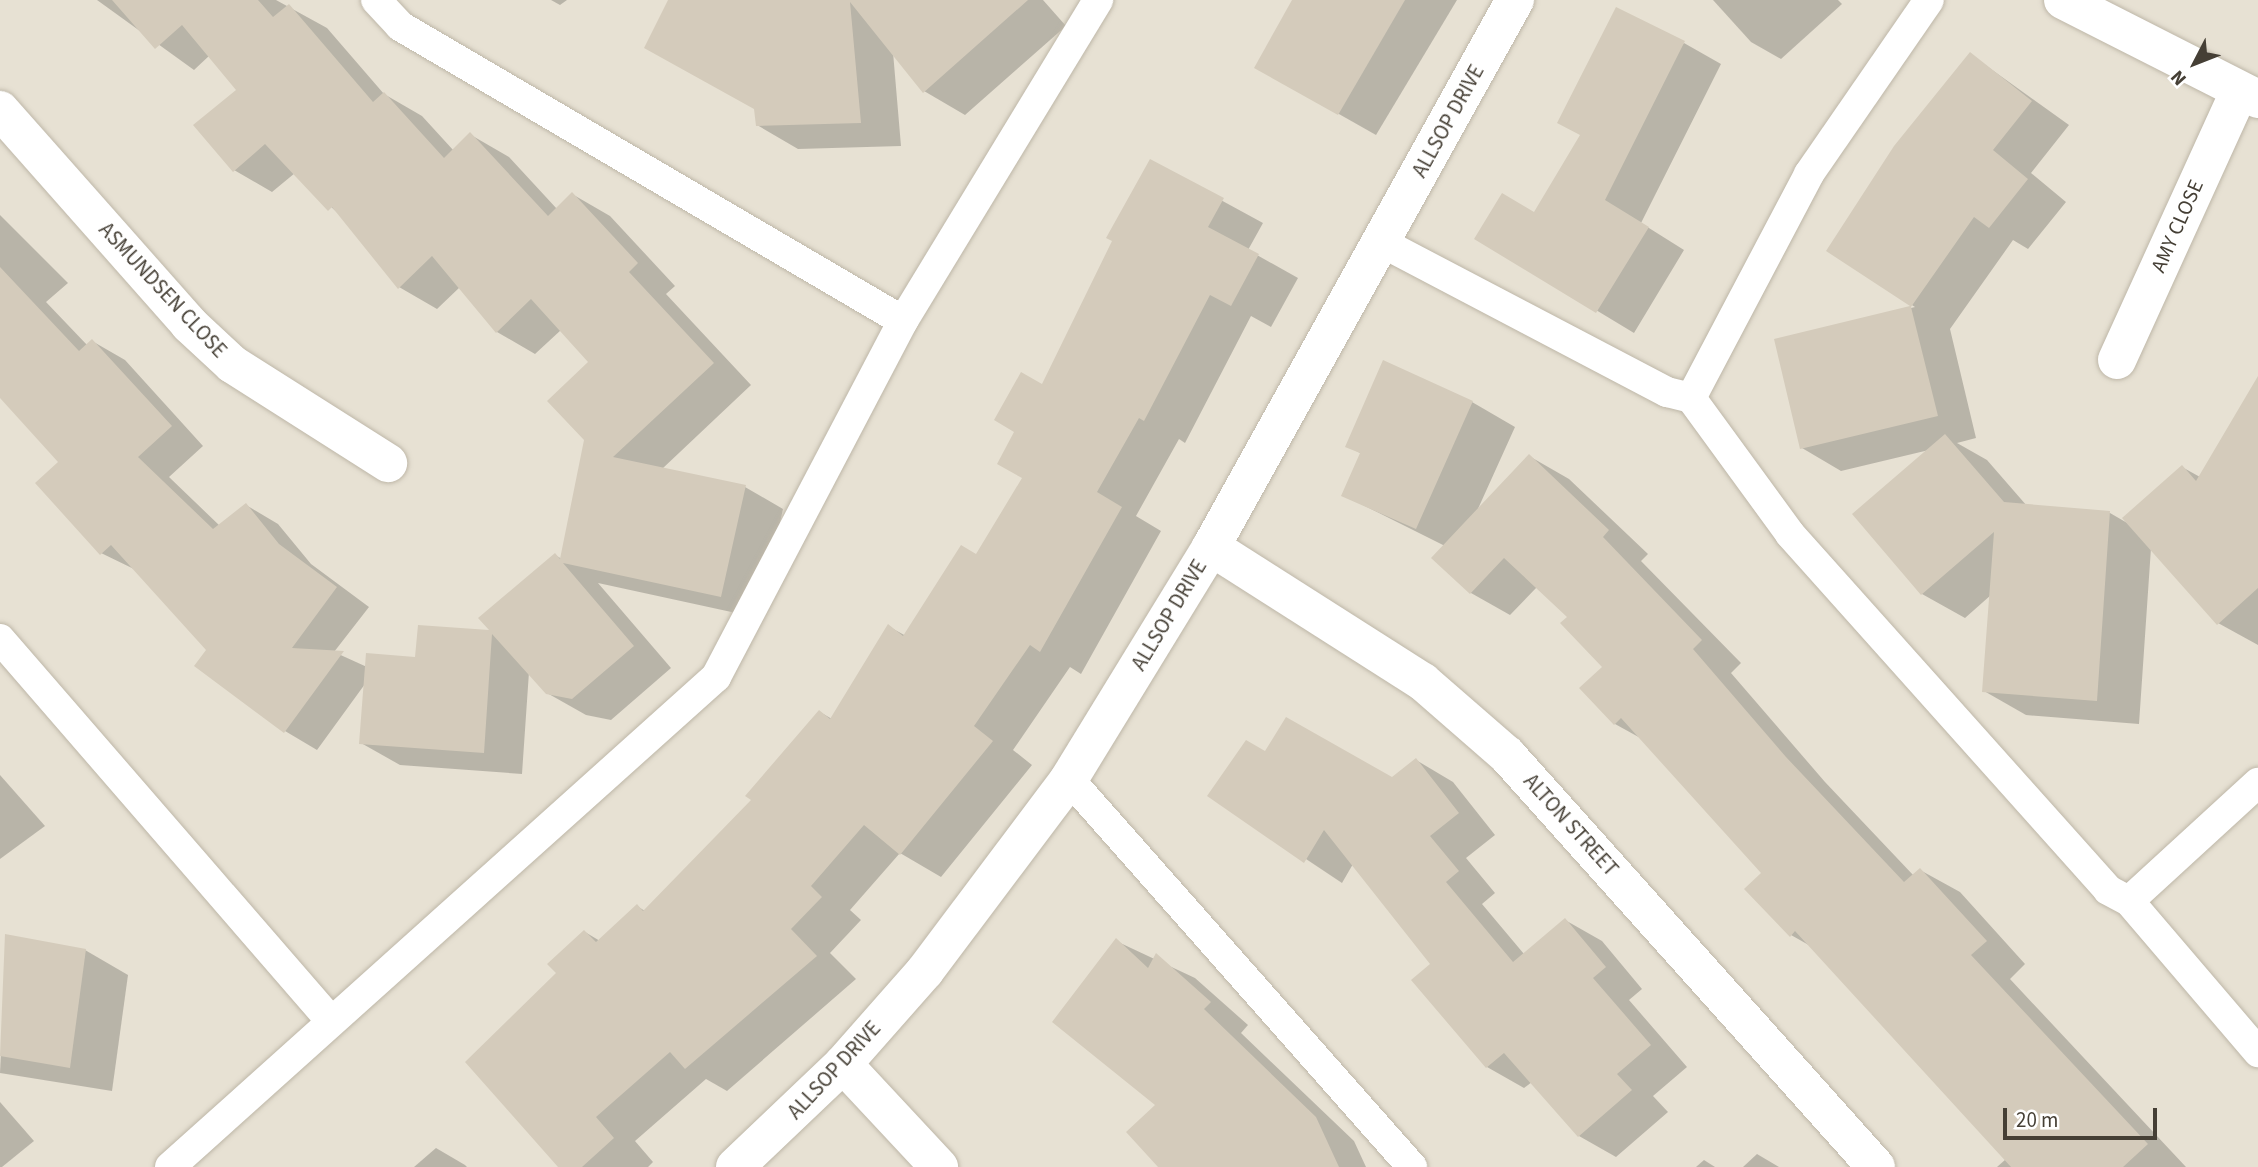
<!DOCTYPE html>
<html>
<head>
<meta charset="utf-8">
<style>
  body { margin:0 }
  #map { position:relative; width:2258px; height:1167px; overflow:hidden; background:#f3efe5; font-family:"Source Sans 3",sans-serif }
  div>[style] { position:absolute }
  .residential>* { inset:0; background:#e7e1d3; transform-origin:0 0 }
  .shadow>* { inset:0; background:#0003 }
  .building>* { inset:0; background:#d4cbbb }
  .roads { filter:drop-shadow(0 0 2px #beb7a8) drop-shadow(0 0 2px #beb7a8) }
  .service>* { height:30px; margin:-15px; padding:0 15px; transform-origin:15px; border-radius:15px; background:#fff }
  .minor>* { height:38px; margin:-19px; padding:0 19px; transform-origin:19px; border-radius:19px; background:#fff }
  .tertiary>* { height:38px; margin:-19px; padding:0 19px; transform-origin:19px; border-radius:19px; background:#fff }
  span { translate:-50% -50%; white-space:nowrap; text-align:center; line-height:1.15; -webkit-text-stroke:5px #fff; paint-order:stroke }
  .street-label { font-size:21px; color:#453f35 }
  .north { position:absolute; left:2160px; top:28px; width:70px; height:70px; -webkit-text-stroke:5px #fff; paint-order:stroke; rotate:228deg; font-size:19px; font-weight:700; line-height:28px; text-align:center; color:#453f35 }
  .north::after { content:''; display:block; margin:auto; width:24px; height:32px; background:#453f35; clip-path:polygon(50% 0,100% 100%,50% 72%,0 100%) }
  .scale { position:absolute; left:2003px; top:1108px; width:154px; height:32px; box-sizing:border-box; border:4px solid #453f35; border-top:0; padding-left:9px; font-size:21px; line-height:24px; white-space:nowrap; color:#453f35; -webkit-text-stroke:5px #fff; paint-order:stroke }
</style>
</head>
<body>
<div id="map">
  <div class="residential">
    <i style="left:0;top:0;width:2258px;height:1167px"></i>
  </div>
  <div class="shadow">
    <i style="clip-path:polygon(97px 0,276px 0,327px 28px,384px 94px,422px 116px,454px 151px,471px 135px,509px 157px,557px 209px,572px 194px,610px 216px,675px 286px,666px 294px,751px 385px,662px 469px,745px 487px,783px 509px,759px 618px,598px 583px,671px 668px,611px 720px,586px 715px,547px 693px,529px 672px,522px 774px,400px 765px,361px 743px,365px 684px,317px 750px,285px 731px,136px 570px,101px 553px,60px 463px,0 396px,0 215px,68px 283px,46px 302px,88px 346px,92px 341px,125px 360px,203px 446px,169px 477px,220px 526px,246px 505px,278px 524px,311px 564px,369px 607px,334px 652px,367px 667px,417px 659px,493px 633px,555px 555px,562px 559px,586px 440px,590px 362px,561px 330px,535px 354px,497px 332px,460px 287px,437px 309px,399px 287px,343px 218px,295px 173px,272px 192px,234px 170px,238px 90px,210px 55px,194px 70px)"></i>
    <i style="clip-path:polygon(551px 0,567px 0,560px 5px)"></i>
    <i style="clip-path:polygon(670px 0,1043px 0,1066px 26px,965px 115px,924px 91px,893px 52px,901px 146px,798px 149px,757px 125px,756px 109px)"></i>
    <i style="clip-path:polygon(1294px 0,1457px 0,1376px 135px,1256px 67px)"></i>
    <i style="clip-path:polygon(1713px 0,1838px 0,1842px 4px,1781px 59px,1751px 42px)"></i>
    <i style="clip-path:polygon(1684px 43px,1721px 64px,1641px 223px,1684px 250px,1634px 333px,1477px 238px,1535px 214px,1582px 136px)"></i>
    <i style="clip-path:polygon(1970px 54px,2069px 125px,2031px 173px,2066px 202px,2028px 249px,2013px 240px,1950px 329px,1976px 438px,1957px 443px,1987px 460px,2027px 506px,2110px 513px,2129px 524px,2182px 467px,2200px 477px,2258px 379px,2258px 645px,2218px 623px,2151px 548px,2139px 724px,2026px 715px,1984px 691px,1991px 595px,1965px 618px,1922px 594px,1929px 450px,1841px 471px,1802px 448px,1776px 341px,1915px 307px,1828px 251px)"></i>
    <i style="clip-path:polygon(1151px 162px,1263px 223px,1248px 250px,1298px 278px,1271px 327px,1251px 316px,1185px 443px,1179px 439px,1136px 516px,1161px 531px,1081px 674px,1070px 667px,1013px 750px,1032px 765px,941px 877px,900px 853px,850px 910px,861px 920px,830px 953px,856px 979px,727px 1091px,706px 1079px,635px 1141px,653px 1162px,648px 1167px,560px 1167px,558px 974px,585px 932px,600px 941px,637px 906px,645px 911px,753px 800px,820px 712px,832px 719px,888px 626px,906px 636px,977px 556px,1024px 477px,1043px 386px)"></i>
    <i style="clip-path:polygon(1472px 402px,1515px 427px,1477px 511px,1529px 456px,1569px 479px,1648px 554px,1641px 561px,1741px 663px,1731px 673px,1825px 782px,1914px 876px,1920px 870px,1960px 892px,2025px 964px,2010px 979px,2186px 1167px,1997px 1167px,2006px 1159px,1814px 948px,1791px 935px,1763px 873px,1644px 740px,1615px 724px,1604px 667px,1569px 617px,1537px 587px,1510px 615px,1471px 593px,1445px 546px,1343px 495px,1362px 454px,1347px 446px)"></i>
    <i style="clip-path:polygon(1265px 753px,1392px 779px,1416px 760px,1453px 782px,1495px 835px,1466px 858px,1495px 893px,1482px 904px,1524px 954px,1565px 920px,1602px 941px,1642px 989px,1629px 1000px,1687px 1067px,1653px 1096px,1668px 1112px,1616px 1157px,1579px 1136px,1532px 1082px,1524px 1088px,1487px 1067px,1433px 964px,1353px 864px,1342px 883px,1210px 795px)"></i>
    <i style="clip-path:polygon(0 775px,45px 826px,0 859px)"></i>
    <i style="clip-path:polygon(7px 936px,85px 950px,128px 975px,112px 1091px,0 1073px)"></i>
    <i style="clip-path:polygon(1116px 941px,1195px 978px,1248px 1025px,1241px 1033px,1354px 1141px,1366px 1167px,1160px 1167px,1158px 1105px)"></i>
    <i style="clip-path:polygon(0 1102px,34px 1141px,2px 1167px,0 1167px)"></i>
    <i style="clip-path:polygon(436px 1148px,465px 1165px,467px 1167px,414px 1167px)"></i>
    <i style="clip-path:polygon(1757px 1154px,1779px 1167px,1743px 1167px)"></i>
    <i style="clip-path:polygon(1704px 1160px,1715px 1167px,1696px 1167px)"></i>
  </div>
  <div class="building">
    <i style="clip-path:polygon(112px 0,258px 0,273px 17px,289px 4px,373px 102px,384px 92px,444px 158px,470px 132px,548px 216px,572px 192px,638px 263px,629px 272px,714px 363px,613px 457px,746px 485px,721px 597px,563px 563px,634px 646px,572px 699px,546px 694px,492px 634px,484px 753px,359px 744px,366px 653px,415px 657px,418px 625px,489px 630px,478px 618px,555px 553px,560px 559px,584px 440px,547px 401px,588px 362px,531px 299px,496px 333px,432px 256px,398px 289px,332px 207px,328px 211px,265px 144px,233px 172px,193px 125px,236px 90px,182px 25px,155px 49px)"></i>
    <i style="clip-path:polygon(668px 0,1028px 0,923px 93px,850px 2px,861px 123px,756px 126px,754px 109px,644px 48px)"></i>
    <i style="clip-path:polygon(1292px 0,1405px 0,1338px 115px,1254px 68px)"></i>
    <i style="clip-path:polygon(1616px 7px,1685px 41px,1605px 200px,1649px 227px,1596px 313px,1474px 239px,1502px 193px,1534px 212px,1580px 135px,1557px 123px)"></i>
    <i style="clip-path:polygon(1970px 52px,2032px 101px,1993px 150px,2028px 179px,1989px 228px,1974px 217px,1911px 307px,1938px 416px,1800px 449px,1774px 339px,1910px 306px,1826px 251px,1894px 146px)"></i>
    <i style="clip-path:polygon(1150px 159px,1224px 198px,1208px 227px,1259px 254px,1231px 306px,1210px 295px,1144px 421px,1139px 418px,1097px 492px,1122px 507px,1040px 652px,1030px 645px,974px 726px,993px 741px,900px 855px,864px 825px,811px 886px,822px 897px,791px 929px,817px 956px,685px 1069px,670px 1052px,596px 1117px,614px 1138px,582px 1167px,558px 1167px,465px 1062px,556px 973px,547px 964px,584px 930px,596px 942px,637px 904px,643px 911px,751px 800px,745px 796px,819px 710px,830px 719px,888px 624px,903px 636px,961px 545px,976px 554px,1022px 478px,997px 464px,1014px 432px,994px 420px,1021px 372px,1042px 384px,1112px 241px,1106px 238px)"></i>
    <i style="clip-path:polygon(0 267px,79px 351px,92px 339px,172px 426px,138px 457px,213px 529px,246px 503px,279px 544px,337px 587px,292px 648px,344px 651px,284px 733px,194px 666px,206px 650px,111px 545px,100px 555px,35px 483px,58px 462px,0 398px)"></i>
    <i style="clip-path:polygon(1383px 360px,1473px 401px,1416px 529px,1341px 496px,1360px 453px,1345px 447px)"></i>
    <i style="clip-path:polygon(2258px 376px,2258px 588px,2217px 625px,2122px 518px,2182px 465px,2196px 481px)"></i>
    <i style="clip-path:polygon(1945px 434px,2004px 502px,2110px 511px,2097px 701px,1982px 692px,1994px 532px,1921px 595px,1852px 514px)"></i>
    <i style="clip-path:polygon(1529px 454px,1609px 530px,1603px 537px,1702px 640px,1693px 649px,1786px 757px,1904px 882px,1920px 868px,1987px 941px,1971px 955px,2148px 1144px,2123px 1167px,2011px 1167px,1795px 931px,1790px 937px,1744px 889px,1761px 873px,1621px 718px,1614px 725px,1579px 688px,1602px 667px,1560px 623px,1567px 617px,1504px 558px,1470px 594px,1431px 558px)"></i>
    <i style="clip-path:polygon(1286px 717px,1392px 777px,1416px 758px,1459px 813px,1430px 836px,1459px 871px,1446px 882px,1513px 962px,1565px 918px,1606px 967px,1593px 978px,1651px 1045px,1617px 1074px,1632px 1090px,1578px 1137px,1504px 1053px,1486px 1068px,1411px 980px,1430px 964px,1324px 830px,1304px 863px,1207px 796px,1246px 740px,1265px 751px)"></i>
    <i style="clip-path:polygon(5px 934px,86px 949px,70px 1068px,0 1056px)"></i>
    <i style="clip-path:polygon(1116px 938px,1148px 968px,1156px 953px,1211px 1002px,1204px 1009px,1316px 1117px,1339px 1167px,1158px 1167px,1126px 1132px,1155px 1105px,1052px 1022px)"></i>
  </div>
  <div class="roads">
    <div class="service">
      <i style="left:376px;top:0;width:35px;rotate:47deg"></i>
      <i style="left:400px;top:26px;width:583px;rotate:30.39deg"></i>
      <i style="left:1381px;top:242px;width:323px;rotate:27.7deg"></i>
      <i style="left:1667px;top:392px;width:25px;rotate:14deg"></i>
      <i style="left:1691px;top:398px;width:168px;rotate:53.9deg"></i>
      <i style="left:1790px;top:534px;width:477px;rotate:48.2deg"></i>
      <i style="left:2108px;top:890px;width:24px;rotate:28deg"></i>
      <i style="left:2129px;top:901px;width:199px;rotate:49.5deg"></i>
      <i style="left:1691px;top:398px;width:253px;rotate:-62.2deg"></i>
      <i style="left:1809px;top:174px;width:211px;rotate:-55.4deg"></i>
      <i style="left:0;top:639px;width:505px;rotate:49.09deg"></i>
      <i style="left:1069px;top:779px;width:518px;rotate:48.52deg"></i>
      <i style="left:2129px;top:901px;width:175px;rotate:-42.5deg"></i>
      <i style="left:170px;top:1167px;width:734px;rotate:-41.91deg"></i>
      <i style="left:716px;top:677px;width:402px;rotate:-62.3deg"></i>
      <i style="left:903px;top:321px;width:376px;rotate:-58.7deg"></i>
    </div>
    <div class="minor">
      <i style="left:0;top:110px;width:286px;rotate:48.5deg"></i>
      <i style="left:189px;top:324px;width:59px;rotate:42.9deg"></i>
      <i style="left:232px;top:364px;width:185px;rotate:32.4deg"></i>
      <i style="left:2117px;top:360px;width:294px;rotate:-65.5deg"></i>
      <i style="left:1211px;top:547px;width:251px;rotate:32.5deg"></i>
      <i style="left:1423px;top:682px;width:111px;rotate:41deg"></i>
      <i style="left:1507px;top:755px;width:553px;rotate:48.15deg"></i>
      <i style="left:843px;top:1064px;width:141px;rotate:47deg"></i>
    </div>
    <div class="tertiary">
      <i style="left:2063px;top:0;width:219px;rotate:26.9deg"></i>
      <i style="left:735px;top:1167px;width:149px;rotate:-43.6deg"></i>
      <i style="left:843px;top:1064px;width:124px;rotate:-48.6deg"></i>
      <i style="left:925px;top:971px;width:240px;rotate:-53.1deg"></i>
      <i style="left:1069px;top:779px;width:272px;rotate:-58.5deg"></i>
      <i style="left:1211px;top:547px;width:626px;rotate:-60.94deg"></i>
    </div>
  </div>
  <div class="street-label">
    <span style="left:1448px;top:121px;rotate:-61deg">ALLSOP DRIVE</span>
    <span style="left:2177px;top:226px;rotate:-66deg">AMY CLOSE</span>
    <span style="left:163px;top:290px;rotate:47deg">ASMUNDSEN CLOSE</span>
    <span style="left:1169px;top:615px;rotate:-59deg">ALLSOP DRIVE</span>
    <span style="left:1571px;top:825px;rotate:48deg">ALTON STREET</span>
    <span style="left:834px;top:1070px;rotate:-47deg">ALLSOP DRIVE</span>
  </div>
  <div class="north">N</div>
  <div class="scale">20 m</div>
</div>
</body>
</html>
